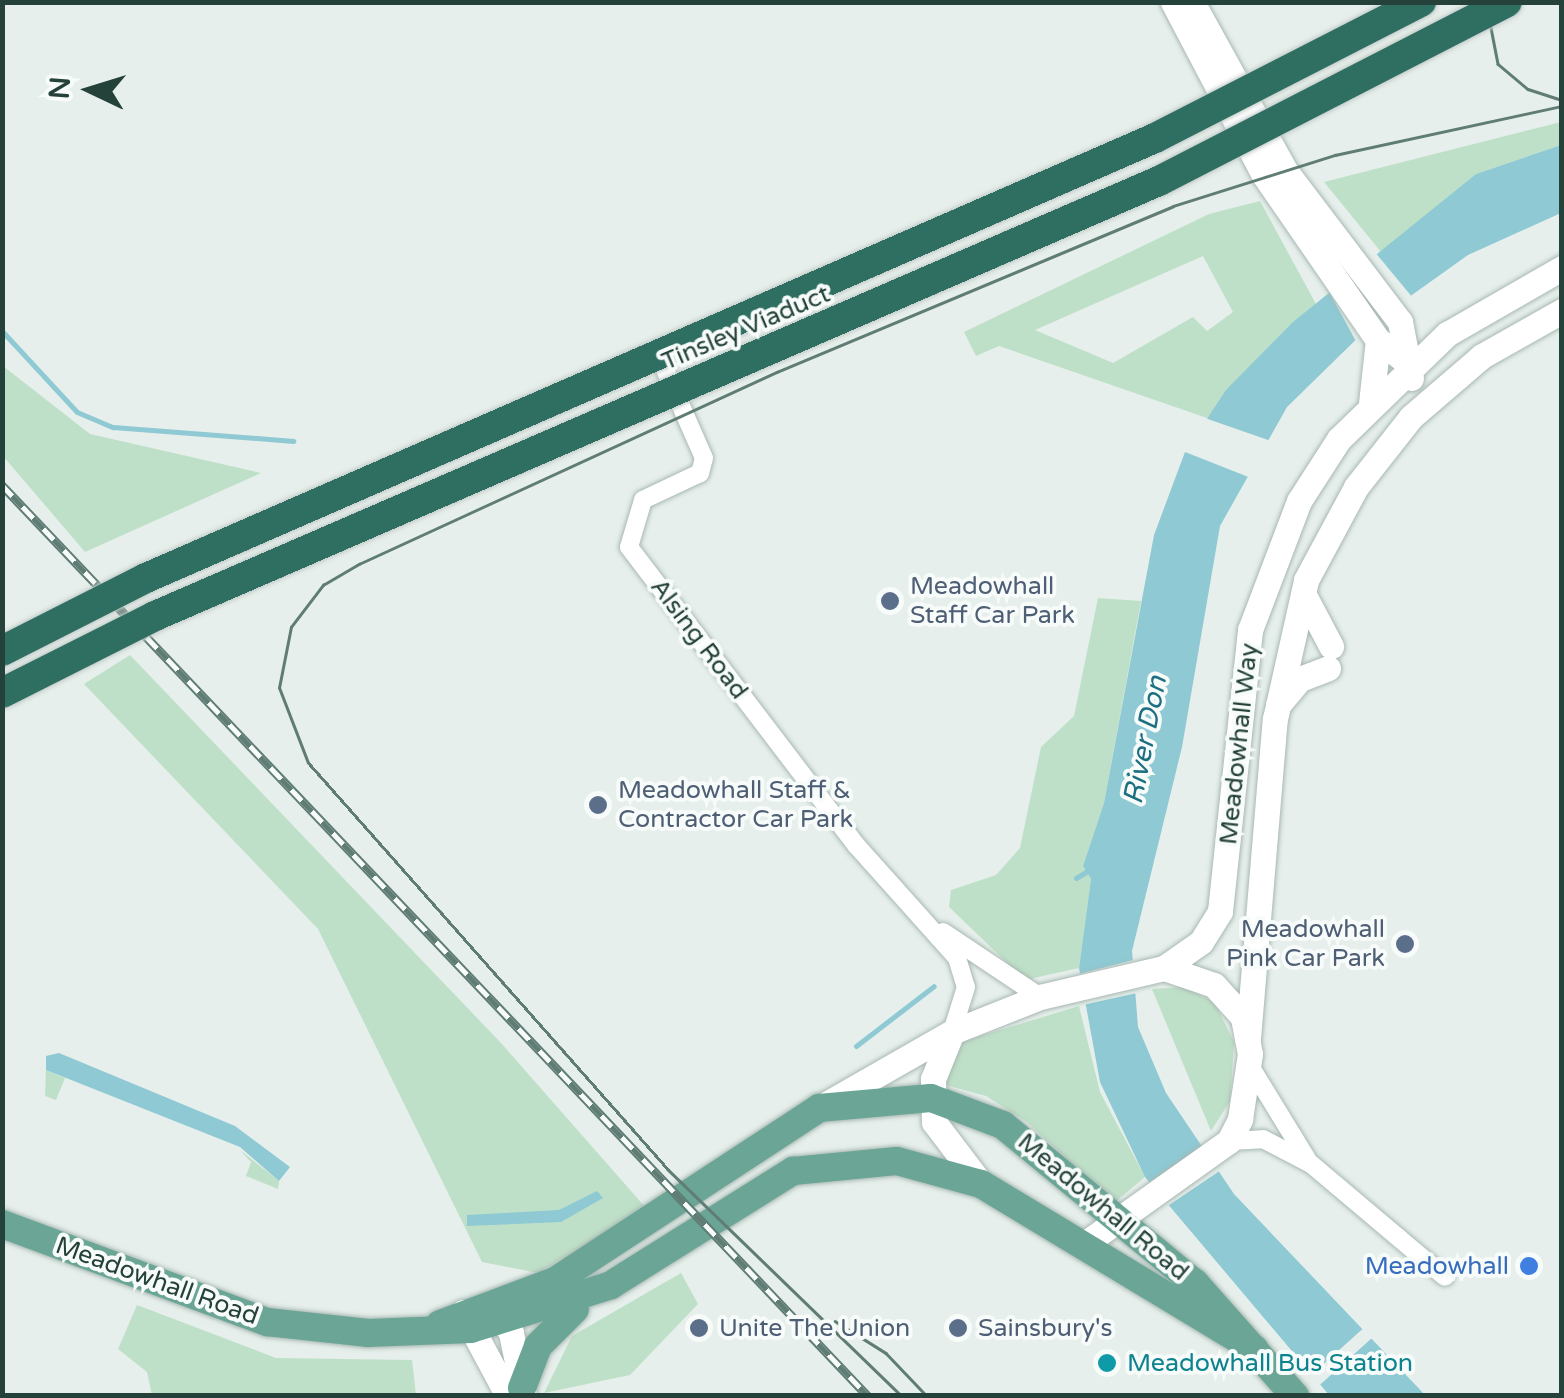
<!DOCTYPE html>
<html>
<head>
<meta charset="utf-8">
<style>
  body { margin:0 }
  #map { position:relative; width:1564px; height:1398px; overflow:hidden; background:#e6efeb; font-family:"Varela Round",sans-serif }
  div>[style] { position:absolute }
  .green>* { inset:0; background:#bfe0c8 }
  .water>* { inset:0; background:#8ec9d4 }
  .pier>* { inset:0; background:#e6efeb; transform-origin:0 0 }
  .stream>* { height:5px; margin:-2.5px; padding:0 2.5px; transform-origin:2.5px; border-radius:2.5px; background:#8ec9d4 }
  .roads { filter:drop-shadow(0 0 2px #a8b8b2) drop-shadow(0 0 2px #a8b8b2) }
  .street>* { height:18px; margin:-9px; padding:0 9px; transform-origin:9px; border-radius:9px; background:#fff }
  .secondary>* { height:25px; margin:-12.5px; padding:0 12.5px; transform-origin:12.5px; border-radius:12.5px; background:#fff }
  .primary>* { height:28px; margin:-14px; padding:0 14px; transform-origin:14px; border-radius:14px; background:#6aa596 }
  .tram>* { height:2.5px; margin:-1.25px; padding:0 1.25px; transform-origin:1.25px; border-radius:1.25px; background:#5f7d75 }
  .rail>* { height:9px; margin-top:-4.5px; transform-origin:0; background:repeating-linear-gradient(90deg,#f7fbf9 0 15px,#5f7d75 0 30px); box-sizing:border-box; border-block:2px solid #5f7d75 }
  .bridges { filter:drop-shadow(0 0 2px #c2cac8) drop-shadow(0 0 2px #c2cac8) }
  .highway-bridge>* { height:30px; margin:-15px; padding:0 15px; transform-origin:15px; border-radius:15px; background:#2f6f62 }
  .dots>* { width:28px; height:28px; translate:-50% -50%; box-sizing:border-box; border:5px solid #f7fbf9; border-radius:50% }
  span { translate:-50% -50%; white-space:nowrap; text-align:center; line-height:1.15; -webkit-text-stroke:8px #f7fbf9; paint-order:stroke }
  .street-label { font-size:25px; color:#24423a }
  .service-label { font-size:25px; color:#4e5e75 }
  .left { translate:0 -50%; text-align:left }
  .right { translate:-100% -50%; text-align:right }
  .shop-label { font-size:25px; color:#366cbe }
  .culture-label { font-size:25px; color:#0d838f }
  .water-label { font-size:28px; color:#1c6f80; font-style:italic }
  .frame { position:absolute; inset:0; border:5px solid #24423a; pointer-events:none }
  .north { position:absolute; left:40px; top:40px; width:100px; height:100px; -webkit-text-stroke:8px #f7fbf9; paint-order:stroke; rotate:274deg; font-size:28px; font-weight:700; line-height:40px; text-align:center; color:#24423a }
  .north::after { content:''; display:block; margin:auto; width:35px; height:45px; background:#24423a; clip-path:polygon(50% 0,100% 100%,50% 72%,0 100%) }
</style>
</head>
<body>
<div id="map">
  <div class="green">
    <i style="clip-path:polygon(1561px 122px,1561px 145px,1476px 174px,1381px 252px,1324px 182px)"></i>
    <i style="clip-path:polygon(evenodd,1260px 201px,1316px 304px,1207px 418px,999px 346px,976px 356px,964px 332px,1209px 214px,1260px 201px,1203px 256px,1233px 312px,1207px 331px,1193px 317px,1113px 363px,1035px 330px,1203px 256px)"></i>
    <i style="clip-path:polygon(3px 366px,90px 434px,261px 473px,85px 552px,3px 456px)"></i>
    <i style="clip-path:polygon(1098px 598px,1141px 601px,1104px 803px,1083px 866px,1091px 879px,1079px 968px,1025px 980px,949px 907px,951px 890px,996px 875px,1020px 848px,1041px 747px,1074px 716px)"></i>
    <i style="clip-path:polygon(130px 655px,501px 1043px,646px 1208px,538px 1273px,482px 1262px,318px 929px,84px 684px)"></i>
    <i style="clip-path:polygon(1185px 987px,1215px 1003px,1234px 1042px,1230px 1101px,1211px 1131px,1152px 989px)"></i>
    <i style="clip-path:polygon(1079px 1006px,1100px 1092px,1145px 1177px,1114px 1203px,1027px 1122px,986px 1096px,942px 1084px,961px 1042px)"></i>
    <i style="clip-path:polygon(46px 1070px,65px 1078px,56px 1100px,45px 1096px)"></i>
    <i style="clip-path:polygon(240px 1150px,279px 1181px,278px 1189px,246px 1176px,251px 1162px)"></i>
    <i style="clip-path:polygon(681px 1273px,698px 1304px,630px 1375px,544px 1393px,572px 1336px)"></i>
    <i style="clip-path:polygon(137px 1305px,276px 1358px,412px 1360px,416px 1395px,152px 1395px,147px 1372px,118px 1349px)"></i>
  </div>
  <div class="water">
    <i style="clip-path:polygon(1561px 145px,1561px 213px,1468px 255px,1374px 322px,1287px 407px,1220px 526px,1182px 747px,1132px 951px,1138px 1027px,1166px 1093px,1234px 1194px,1425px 1395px,1329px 1395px,1145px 1177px,1100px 1082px,1079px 968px,1091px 879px,1083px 866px,1104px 803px,1154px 535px,1185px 452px,1226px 390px,1293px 322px,1476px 174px)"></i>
    <i style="clip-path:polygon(59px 1053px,235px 1126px,290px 1167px,279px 1181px,240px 1147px,46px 1070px,46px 1056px)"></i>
    <i style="clip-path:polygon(597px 1191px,603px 1198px,561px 1222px,467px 1226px,467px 1215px,559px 1210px)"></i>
  </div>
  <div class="pier">
    <i style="clip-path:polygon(1374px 251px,1413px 298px,1358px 345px,1327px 288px)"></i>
    <i style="clip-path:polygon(1202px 417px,1271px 441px,1251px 478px,1180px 450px)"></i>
    <i style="clip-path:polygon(1137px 959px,1137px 993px,1078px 1006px,1075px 975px)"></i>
    <i style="left:1206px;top:1144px;width:30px;height:74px;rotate:56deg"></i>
    <i style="left:1368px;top:1324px;width:13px;height:83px;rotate:48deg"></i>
  </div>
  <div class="stream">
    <i style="left:2px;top:331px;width:110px;rotate:47.2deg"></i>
    <i style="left:77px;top:412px;width:39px;rotate:23deg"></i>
    <i style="left:113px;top:427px;width:181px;rotate:4.4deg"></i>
    <i style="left:1076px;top:878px;width:17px;rotate:-31deg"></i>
    <i style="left:856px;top:1046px;width:98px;rotate:-37.6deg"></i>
  </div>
  <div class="roads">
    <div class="street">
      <i style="left:659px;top:356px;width:111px;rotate:66.2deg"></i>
      <i style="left:704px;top:458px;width:16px;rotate:105deg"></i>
      <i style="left:700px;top:473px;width:63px;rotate:154.7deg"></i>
      <i style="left:643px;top:500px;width:49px;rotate:106.6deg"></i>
      <i style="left:629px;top:547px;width:375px;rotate:52.7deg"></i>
      <i style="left:856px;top:845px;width:152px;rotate:48.2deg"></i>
      <i style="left:957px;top:958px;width:30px;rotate:73deg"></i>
      <i style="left:966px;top:987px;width:47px;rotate:107.3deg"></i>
      <i style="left:943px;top:932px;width:117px;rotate:33.8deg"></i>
      <i style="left:1250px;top:1066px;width:109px;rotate:58.5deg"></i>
      <i style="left:1229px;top:1141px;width:34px;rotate:-3deg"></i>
      <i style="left:1263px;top:1139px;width:54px;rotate:27.5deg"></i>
      <i style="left:1311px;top:1164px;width:175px;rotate:40.1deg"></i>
    </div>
    <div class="secondary">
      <i style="left:1173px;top:2px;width:195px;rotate:62.3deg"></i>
      <i style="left:1264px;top:175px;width:201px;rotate:55.4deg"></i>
      <i style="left:1378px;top:340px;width:43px;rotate:37.4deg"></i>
      <i style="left:1192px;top:2px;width:191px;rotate:61.1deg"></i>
      <i style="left:1284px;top:169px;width:192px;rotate:52.8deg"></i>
      <i style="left:1400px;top:322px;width:57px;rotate:78.9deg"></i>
      <i style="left:1371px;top:403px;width:63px;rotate:-83.7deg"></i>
      <i style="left:1304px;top:595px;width:58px;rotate:62.1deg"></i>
      <i style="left:1278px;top:705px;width:34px;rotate:-50deg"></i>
      <i style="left:1300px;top:679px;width:30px;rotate:-21deg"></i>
      <i style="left:952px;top:1032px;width:51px;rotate:112deg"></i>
      <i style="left:933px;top:1079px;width:43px;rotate:88.7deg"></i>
      <i style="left:934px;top:1122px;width:78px;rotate:52.8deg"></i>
      <i style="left:1248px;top:1038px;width:320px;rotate:-85.2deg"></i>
      <i style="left:1275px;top:719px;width:142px;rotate:-77.4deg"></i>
      <i style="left:1306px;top:580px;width:106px;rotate:-61.7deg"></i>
      <i style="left:1356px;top:487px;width:89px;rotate:-51.8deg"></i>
      <i style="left:1411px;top:417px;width:94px;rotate:-40.7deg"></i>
      <i style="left:1482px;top:356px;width:92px;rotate:-29.4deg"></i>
      <i style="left:819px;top:1108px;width:153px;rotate:-29.7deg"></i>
      <i style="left:952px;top:1032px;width:95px;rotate:-21.7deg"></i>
      <i style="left:1040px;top:997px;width:127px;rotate:-13.2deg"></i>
      <i style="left:1164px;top:968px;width:45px;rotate:-35.1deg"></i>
      <i style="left:1201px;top:942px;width:36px;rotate:-58deg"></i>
      <i style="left:1220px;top:911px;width:283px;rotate:-83.9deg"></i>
      <i style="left:1250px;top:630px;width:138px;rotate:-69.2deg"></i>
      <i style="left:1299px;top:501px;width:74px;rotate:-57.2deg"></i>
      <i style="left:1339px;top:439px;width:151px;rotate:-44.2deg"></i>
      <i style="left:1447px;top:334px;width:133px;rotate:-29.9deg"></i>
      <i style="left:1083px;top:1245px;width:179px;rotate:-35.5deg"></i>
      <i style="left:1229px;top:1141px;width:25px;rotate:-63deg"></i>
      <i style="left:1240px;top:1119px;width:66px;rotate:-81.3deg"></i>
      <i style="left:1250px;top:1054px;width:38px;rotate:-101deg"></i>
      <i style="left:1243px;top:1017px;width:43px;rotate:-132.2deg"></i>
      <i style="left:1214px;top:985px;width:53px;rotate:-161.2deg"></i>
      <i style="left:491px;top:1303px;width:36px;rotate:56deg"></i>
      <i style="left:511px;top:1333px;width:64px;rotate:78.3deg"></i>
      <i style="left:463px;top:1312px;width:95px;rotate:61.8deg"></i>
    </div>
    <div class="primary">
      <i style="left:2px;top:1224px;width:283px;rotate:20.3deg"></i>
      <i style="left:267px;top:1322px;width:102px;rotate:6.2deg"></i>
      <i style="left:368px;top:1333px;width:103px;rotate:-2.2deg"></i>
      <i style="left:471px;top:1329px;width:147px;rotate:-17.4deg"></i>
      <i style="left:611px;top:1285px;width:215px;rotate:-32.1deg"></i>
      <i style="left:793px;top:1171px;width:104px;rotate:-5.5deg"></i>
      <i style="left:897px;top:1161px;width:87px;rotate:15.3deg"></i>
      <i style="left:981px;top:1184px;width:319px;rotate:31.1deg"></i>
      <i style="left:440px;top:1324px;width:123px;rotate:-20.5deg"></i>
      <i style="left:555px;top:1281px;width:316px;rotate:-33.2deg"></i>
      <i style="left:819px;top:1108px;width:112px;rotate:-5.1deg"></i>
      <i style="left:931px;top:1098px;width:77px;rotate:20.6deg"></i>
      <i style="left:1003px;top:1125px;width:249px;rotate:39.5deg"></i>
      <i style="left:1195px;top:1283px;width:151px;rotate:48.5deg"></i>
      <i style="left:522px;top:1388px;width:45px;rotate:-69.1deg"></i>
      <i style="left:538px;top:1346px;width:52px;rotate:-45deg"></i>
    </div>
  </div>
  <div class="tram">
    <i style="left:1486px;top:2px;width:63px;rotate:79deg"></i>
    <i style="left:1498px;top:64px;width:39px;rotate:40deg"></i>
    <i style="left:1528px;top:89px;width:36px;rotate:18deg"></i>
    <i style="left:835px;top:1321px;width:60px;rotate:32.1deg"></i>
    <i style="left:886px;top:1353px;width:59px;rotate:46.4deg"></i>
    <i style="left:901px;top:1396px;width:325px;rotate:-135.9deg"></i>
    <i style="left:668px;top:1170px;width:543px;rotate:-131.49deg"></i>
    <i style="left:308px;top:763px;width:80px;rotate:-111.1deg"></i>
    <i style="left:279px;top:688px;width:62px;rotate:-78.9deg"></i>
    <i style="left:291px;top:627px;width:53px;rotate:-52.7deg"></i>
    <i style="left:323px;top:585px;width:42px;rotate:-30.3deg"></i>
    <i style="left:359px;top:564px;width:460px;rotate:-24.7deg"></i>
    <i style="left:777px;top:372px;width:429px;rotate:-22.7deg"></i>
    <i style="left:1173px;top:206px;width:170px;rotate:-17.5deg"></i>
    <i style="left:1335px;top:155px;width:232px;rotate:-12.2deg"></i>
  </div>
  <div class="rail">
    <i style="left:2px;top:485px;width:1257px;rotate:46.45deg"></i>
  </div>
  <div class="bridges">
    <div class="highway-bridge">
      <i style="left:2px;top:651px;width:161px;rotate:-26.9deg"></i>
      <i style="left:146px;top:578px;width:1101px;rotate:-23.56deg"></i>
      <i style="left:1155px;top:138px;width:299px;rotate:-27.1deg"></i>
      <i style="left:2px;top:693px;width:171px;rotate:-26.7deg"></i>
      <i style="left:155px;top:616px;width:1094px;rotate:-23.43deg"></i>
      <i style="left:1159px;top:181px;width:391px;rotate:-27.2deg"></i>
    </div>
  </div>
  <div class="dots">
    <i style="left:890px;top:601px;background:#5c6f8a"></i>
    <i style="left:598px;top:805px;background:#5c6f8a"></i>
    <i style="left:1405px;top:944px;background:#5c6f8a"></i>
    <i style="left:1529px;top:1266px;background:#3f7fe0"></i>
    <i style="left:699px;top:1328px;background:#5c6f8a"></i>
    <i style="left:958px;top:1328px;background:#5c6f8a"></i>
    <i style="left:1107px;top:1363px;background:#0f9aa8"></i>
  </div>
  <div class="street-label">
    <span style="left:746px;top:328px;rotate:-23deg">Tinsley Viaduct</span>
    <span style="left:699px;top:639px;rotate:53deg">Alsing Road</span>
    <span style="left:1239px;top:744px;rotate:-84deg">Meadowhall Way</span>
    <span style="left:1103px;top:1207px;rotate:40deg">Meadowhall Road</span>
    <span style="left:157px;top:1281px;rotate:20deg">Meadowhall Road</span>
  </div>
  <div class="service-label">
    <span class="left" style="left:910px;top:601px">Meadowhall<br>Staff Car Park</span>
    <span class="left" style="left:618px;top:805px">Meadowhall Staff &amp;<br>Contractor Car Park</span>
    <span class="right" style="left:1385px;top:944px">Meadowhall<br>Pink Car Park</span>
    <span class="left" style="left:719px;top:1328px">Unite The Union</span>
    <span class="left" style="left:978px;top:1328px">Sainsbury's</span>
  </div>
  <div class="shop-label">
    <span class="right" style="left:1509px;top:1266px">Meadowhall</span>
  </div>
  <div class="culture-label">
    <span class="left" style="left:1127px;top:1363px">Meadowhall Bus Station</span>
  </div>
  <div class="water-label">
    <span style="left:1145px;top:740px;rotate:-79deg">River Don</span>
  </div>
  <div class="frame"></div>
  <div class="north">N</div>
</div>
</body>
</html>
